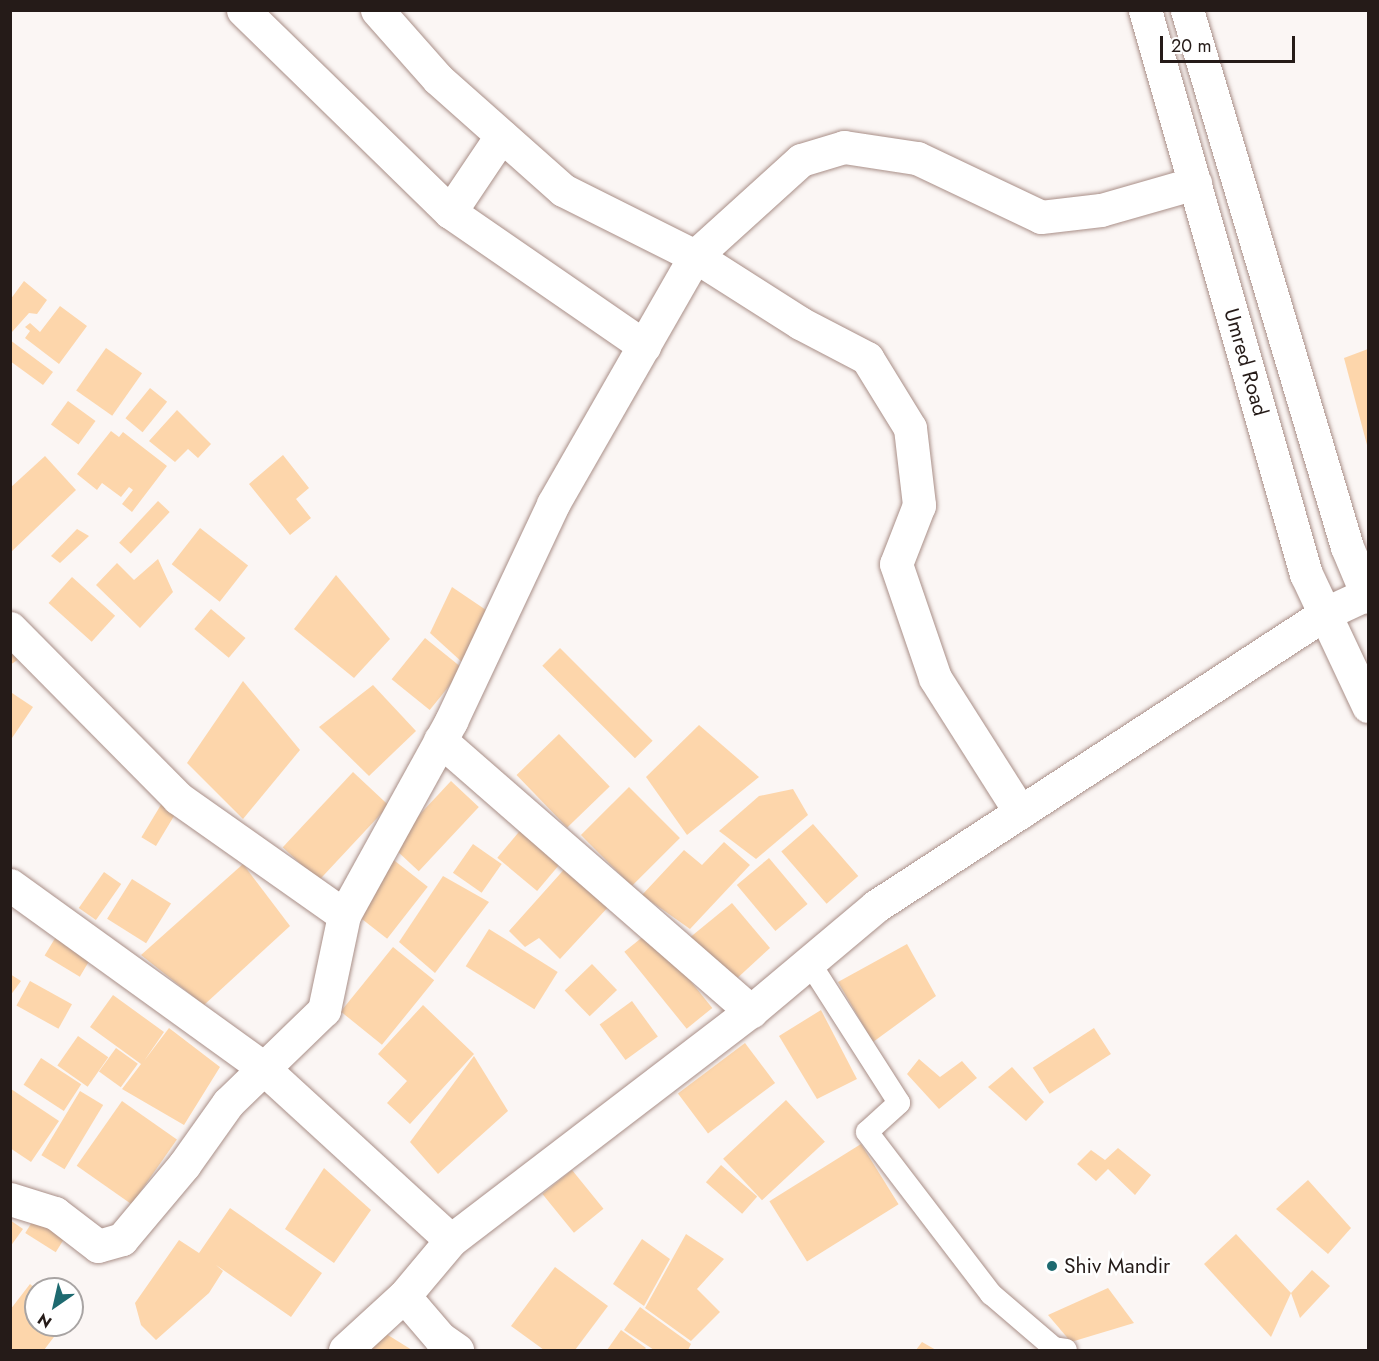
<!DOCTYPE html>
<html>
<head>
<meta charset="utf-8">
<style>
  body { margin:0 }
  #map { position:relative; width:1379px; height:1361px; overflow:hidden; background:#fbf6f4; font-family:Jost,sans-serif }
  div>[style] { position:absolute }
  .building>* { inset:0; background:#fdd6ab; transform-origin:0 0 }
  .roads { filter:drop-shadow(0 0 2px #a98f88) drop-shadow(0 0 2px #a98f88) }
  .service>* { height:22px; margin:-11px; padding:0 11px; transform-origin:11px; border-radius:11px; background:#fff }
  .minor>* { height:33px; margin:-16.5px; padding:0 16.5px; transform-origin:16.5px; border-radius:16.5px; background:#fff }
  .primary>* { height:33px; margin:-16.5px; padding:0 16.5px; transform-origin:16.5px; border-radius:16.5px; background:#fff }
  .dots>* { width:16px; height:16px; translate:-50% -50%; box-sizing:border-box; border:3px solid #fff; border-radius:50% }
  span { translate:-50% -50%; white-space:nowrap; text-align:center; line-height:1.15; -webkit-text-stroke:4.5px #fff; paint-order:stroke }
  .street-label { font-size:21px; color:#251b18 }
  .poi-label { font-size:21px; color:#251b18 }
  .left { translate:0 -50%; text-align:left }
  .frame { position:absolute; inset:0; border:12px solid #251b18; pointer-events:none }
  .north { position:absolute; left:24px; top:1277px; width:60px; height:60px; box-sizing:border-box; background:#fff; border:2px solid #a8a4a3; border-radius:50%; rotate:214deg; font-size:16px; font-weight:700; line-height:24px; text-align:center; color:#251b18 }
  .north::after { content:''; display:block; margin:auto; width:21px; height:27px; background:#1e6a70; clip-path:polygon(50% 0,100% 100%,50% 72%,0 100%) }
  .scale { position:absolute; left:1160px; top:36px; width:135px; height:27px; box-sizing:border-box; border:3px solid #251b18; border-top:0; padding-left:8px; font-size:18px; line-height:21px; white-space:nowrap; color:#251b18; -webkit-text-stroke:4px #fff; paint-order:stroke }
</style>
</head>
<body>
<div id="map">
  <div class="building">
    <i style="clip-path:polygon(24px 281px,47px 300px,37px 314px,29px 313px,12px 332px,10px 300px)"></i>
    <i style="clip-path:polygon(60px 306px,87px 326px,59px 364px,25px 338px,30px 331px,25px 327px,30px 323px,40px 332px)"></i>
    <i style="clip-path:polygon(10px 340px,53px 372px,43px 385px,10px 361px)"></i>
    <i style="left:106px;top:348px;width:44px;height:52px;rotate:35deg"></i>
    <i style="clip-path:polygon(1368px 349px,1368px 444px,1367px 445px,1344px 358px)"></i>
    <i style="left:150px;top:388px;width:22px;height:39px;rotate:39deg"></i>
    <i style="left:68px;top:401px;width:34px;height:29px;rotate:36deg"></i>
    <i style="clip-path:polygon(177px 410px,211px 444px,198px 458px,188px 449px,175px 462px,149px 441px)"></i>
    <i style="clip-path:polygon(111px 431px,119px 437px,123px 432px,167px 466px,132px 512px,122px 504px,133px 490px,129px 487px,121px 497px,102px 483px,97px 490px,77px 474px)"></i>
    <i style="clip-path:polygon(283px 455px,309px 488px,296px 499px,311px 518px,290px 535px,249px 484px)"></i>
    <i style="clip-path:polygon(45px 456px,76px 490px,10px 553px,10px 488px)"></i>
    <i style="left:158px;top:501px;width:16px;height:57px;rotate:43deg"></i>
    <i style="left:200px;top:528px;width:61px;height:46px;rotate:38deg"></i>
    <i style="clip-path:polygon(77px 529px,89px 536px,60px 563px,51px 556px)"></i>
    <i style="clip-path:polygon(158px 559px,173px 592px,140px 628px,96px 585px,117px 563px,134px 580px)"></i>
    <i style="clip-path:polygon(336px 575px,390px 639px,354px 678px,294px 629px)"></i>
    <i style="left:72px;top:577px;width:58px;height:35px;rotate:42deg"></i>
    <i style="clip-path:polygon(452px 587px,486px 610px,463px 663px,430px 633px)"></i>
    <i style="left:211px;top:609px;width:45px;height:26px;rotate:40deg"></i>
    <i style="left:425px;top:638px;width:49px;height:53px;rotate:39deg"></i>
    <i style="left:560px;top:648px;width:131px;height:25px;rotate:45deg"></i>
    <i style="clip-path:polygon(10px 653px,19px 659px,10px 665px)"></i>
    <i style="clip-path:polygon(243px 681px,300px 750px,243px 819px,187px 763px)"></i>
    <i style="clip-path:polygon(373px 685px,416px 731px,369px 776px,319px 727px)"></i>
    <i style="clip-path:polygon(12px 693px,33px 707px,10px 741px,10px 695px)"></i>
    <i style="clip-path:polygon(699px 725px,759px 777px,687px 835px,646px 777px)"></i>
    <i style="left:559px;top:734px;width:73px;height:59px;rotate:46deg"></i>
    <i style="left:353px;top:772px;width:49px;height:103px;rotate:43deg"></i>
    <i style="left:451px;top:781px;width:38px;height:88px;rotate:43deg"></i>
    <i style="left:629px;top:787px;width:72px;height:68px;rotate:45deg"></i>
    <i style="clip-path:polygon(793px 789px,808px 815px,756px 859px,719px 831px,759px 796px)"></i>
    <i style="left:162px;top:803px;width:17px;height:40px;rotate:31deg"></i>
    <i style="left:813px;top:824px;width:69px;height:42px;rotate:49deg"></i>
    <i style="left:523px;top:827px;width:52px;height:40px;rotate:40deg"></i>
    <i style="clip-path:polygon(724px 842px,750px 865px,690px 929px,642px 895px,684px 850px,702px 865px)"></i>
    <i style="left:473px;top:844px;width:35px;height:35px;rotate:35deg"></i>
    <i style="left:386px;top:854px;width:53px;height:66px;rotate:38deg"></i>
    <i style="left:769px;top:858px;width:60px;height:42px;rotate:50deg"></i>
    <i style="clip-path:polygon(243px 864px,290px 926px,204px 1005px,141px 955px)"></i>
    <i style="clip-path:polygon(568px 865px,611px 904px,560px 959px,539px 938px,525px 947px,509px 931px)"></i>
    <i style="left:104px;top:872px;width:21px;height:44px;rotate:35deg"></i>
    <i style="clip-path:polygon(443px 876px,489px 902px,435px 973px,399px 942px)"></i>
    <i style="left:132px;top:879px;width:46px;height:47px;rotate:32deg"></i>
    <i style="clip-path:polygon(732px 903px,770px 948px,733px 982px,688px 939px)"></i>
    <i style="left:489px;top:929px;width:81px;height:44px;rotate:32deg"></i>
    <i style="left:650px;top:931px;width:99px;height:33px;rotate:51deg"></i>
    <i style="left:57px;top:935px;width:41px;height:24px;rotate:31deg"></i>
    <i style="clip-path:polygon(907px 944px,936px 996px,873px 1042px,838px 982px)"></i>
    <i style="left:393px;top:947px;width:53px;height:83px;rotate:39deg"></i>
    <i style="left:592px;top:964px;width:36px;height:38px;rotate:46deg"></i>
    <i style="clip-path:polygon(10px 974px,21px 981px,10px 996px)"></i>
    <i style="left:30px;top:981px;width:48px;height:28px;rotate:29deg"></i>
    <i style="clip-path:polygon(113px 995px,164px 1032px,144px 1061px,169px 1028px,220px 1067px,184px 1125px,122px 1089px,141px 1064px,90px 1027px)"></i>
    <i style="left:632px;top:1001px;width:44px;height:40px;rotate:54deg"></i>
    <i style="clip-path:polygon(423px 1005px,474px 1054px,410px 1124px,387px 1103px,407px 1081px,378px 1054px)"></i>
    <i style="clip-path:polygon(821px 1010px,857px 1079px,817px 1099px,779px 1036px)"></i>
    <i style="left:1094px;top:1028px;width:31px;height:73px;rotate:57deg"></i>
    <i style="left:78px;top:1036px;width:37px;height:36px;rotate:35deg"></i>
    <i style="left:745px;top:1043px;width:50px;height:84px;rotate:53deg"></i>
    <i style="left:116px;top:1048px;width:27px;height:29px;rotate:36deg"></i>
    <i style="clip-path:polygon(474px 1056px,508px 1111px,438px 1174px,410px 1142px)"></i>
    <i style="left:41px;top:1058px;width:48px;height:32px;rotate:33deg"></i>
    <i style="clip-path:polygon(919px 1059px,940px 1077px,962px 1061px,977px 1078px,939px 1109px,907px 1074px)"></i>
    <i style="clip-path:polygon(1012px 1067px,1044px 1102px,1026px 1121px,988px 1087px)"></i>
    <i style="clip-path:polygon(11px 1089px,59px 1121px,31px 1162px,10px 1148px)"></i>
    <i style="left:80px;top:1091px;width:27px;height:75px;rotate:31deg"></i>
    <i style="left:786px;top:1100px;width:57px;height:86px;rotate:47deg"></i>
    <i style="left:122px;top:1101px;width:67px;height:79px;rotate:35deg"></i>
    <i style="left:861px;top:1144px;width:71px;height:108px;rotate:58deg"></i>
    <i style="clip-path:polygon(1118px 1148px,1151px 1175px,1135px 1195px,1108px 1169px,1096px 1181px,1077px 1164px,1091px 1150px,1105px 1160px)"></i>
    <i style="left:721px;top:1165px;width:48px;height:23px;rotate:41deg"></i>
    <i style="clip-path:polygon(324px 1168px,371px 1210px,334px 1263px,285px 1229px)"></i>
    <i style="left:572px;top:1170px;width:50px;height:38px;rotate:51deg"></i>
    <i style="clip-path:polygon(1308px 1180px,1351px 1228px,1328px 1254px,1276px 1209px)"></i>
    <i style="clip-path:polygon(230px 1208px,322px 1273px,291px 1317px,216px 1265px,223px 1271px,209px 1293px,156px 1340px,141px 1325px,135px 1303px,179px 1240px,199px 1253px)"></i>
    <i style="left:39px;top:1211px;width:36px;height:26px;rotate:32deg"></i>
    <i style="clip-path:polygon(10px 1220px,23px 1229px,10px 1247px)"></i>
    <i style="clip-path:polygon(686px 1234px,724px 1259px,697px 1289px,720px 1312px,691px 1341px,645px 1308px)"></i>
    <i style="clip-path:polygon(1236px 1234px,1291px 1293px,1271px 1337px,1204px 1264px)"></i>
    <i style="clip-path:polygon(642px 1239px,670px 1259px,644px 1306px,613px 1284px)"></i>
    <i style="clip-path:polygon(555px 1267px,608px 1306px,575px 1350px,544px 1350px,511px 1326px)"></i>
    <i style="clip-path:polygon(1312px 1270px,1330px 1286px,1300px 1318px,1291px 1293px)"></i>
    <i style="clip-path:polygon(30px 1284px,36px 1289px,36px 1325px,63px 1325px,44px 1350px,10px 1350px,10px 1310px)"></i>
    <i style="clip-path:polygon(1108px 1288px,1134px 1323px,1071px 1342px,1048px 1315px)"></i>
    <i style="clip-path:polygon(640px 1307px,691px 1344px,688px 1350px,654px 1350px,624px 1330px)"></i>
    <i style="clip-path:polygon(621px 1330px,646px 1348px,644px 1350px,607px 1350px)"></i>
    <i style="clip-path:polygon(383px 1332px,412px 1350px,371px 1350px)"></i>
    <i style="clip-path:polygon(922px 1342px,936px 1350px,916px 1350px)"></i>
  </div>
  <div class="roads">
    <div class="service">
      <i style="left:809px;top:962px;width:167px;rotate:57.4deg"></i>
      <i style="left:899px;top:1103px;width:43px;rotate:137.8deg"></i>
      <i style="left:867px;top:1132px;width:204px;rotate:52.6deg"></i>
      <i style="left:991px;top:1294px;width:83px;rotate:40.6deg"></i>
      <i style="left:1054px;top:1348px;width:12px;rotate:9deg"></i>
    </div>
    <div class="minor">
      <i style="left:243px;top:10px;width:289px;rotate:44.3deg"></i>
      <i style="left:450px;top:212px;width:236px;rotate:34.6deg"></i>
      <i style="left:377px;top:10px;width:92px;rotate:48.5deg"></i>
      <i style="left:438px;top:79px;width:167px;rotate:41.6deg"></i>
      <i style="left:563px;top:190px;width:148px;rotate:26.6deg"></i>
      <i style="left:695px;top:256px;width:125px;rotate:32.5deg"></i>
      <i style="left:800px;top:323px;width:76px;rotate:27.6deg"></i>
      <i style="left:867px;top:358px;width:82px;rotate:58.4deg"></i>
      <i style="left:910px;top:428px;width:78px;rotate:83.3deg"></i>
      <i style="left:919px;top:505px;width:63px;rotate:111.3deg"></i>
      <i style="left:896px;top:564px;width:120px;rotate:71.1deg"></i>
      <i style="left:935px;top:678px;width:159px;rotate:57.6deg"></i>
      <i style="left:450px;top:212px;width:92px;rotate:-56.1deg"></i>
      <i style="left:10px;top:628px;width:239px;rotate:45.3deg"></i>
      <i style="left:178px;top:798px;width:203px;rotate:35.2deg"></i>
      <i style="left:440px;top:740px;width:413px;rotate:41.1deg"></i>
      <i style="left:10px;top:885px;width:311px;rotate:35.8deg"></i>
      <i style="left:262px;top:1067px;width:256px;rotate:42.5deg"></i>
      <i style="left:10px;top:1199px;width:47px;rotate:17.3deg"></i>
      <i style="left:55px;top:1213px;width:54px;rotate:37.5deg"></i>
      <i style="left:98px;top:1246px;width:25px;rotate:-16deg"></i>
      <i style="left:122px;top:1239px;width:97px;rotate:-50deg"></i>
      <i style="left:184px;top:1165px;width:76px;rotate:-54.6deg"></i>
      <i style="left:228px;top:1103px;width:134px;rotate:-44.1deg"></i>
      <i style="left:324px;top:1010px;width:97px;rotate:-78.1deg"></i>
      <i style="left:344px;top:915px;width:222px;rotate:-61.1deg"></i>
      <i style="left:451px;top:721px;width:240px;rotate:-64.8deg"></i>
      <i style="left:553px;top:504px;width:286px;rotate:-60.2deg"></i>
      <i style="left:695px;top:256px;width:143px;rotate:-42.2deg"></i>
      <i style="left:801px;top:160px;width:45px;rotate:-16.8deg"></i>
      <i style="left:844px;top:147px;width:74px;rotate:8.6deg"></i>
      <i style="left:917px;top:158px;width:137px;rotate:25.4deg"></i>
      <i style="left:1041px;top:217px;width:60px;rotate:-6.7deg"></i>
      <i style="left:1101px;top:210px;width:98px;rotate:-16deg"></i>
      <i style="left:404px;top:1296px;width:55px;rotate:49.4deg"></i>
      <i style="left:440px;top:1338px;width:21px;rotate:35deg"></i>
      <i style="left:345px;top:1350px;width:80px;rotate:-42.5deg"></i>
      <i style="left:404px;top:1296px;width:73px;rotate:-50deg"></i>
      <i style="left:451px;top:1240px;width:377px;rotate:-37.4deg"></i>
      <i style="left:751px;top:1011px;width:163px;rotate:-40deg"></i>
      <i style="left:876px;top:906px;width:537px;rotate:-33.07deg"></i>
      <i style="left:1326px;top:613px;width:45px;rotate:-24.9deg"></i>
    </div>
    <div class="primary">
      <i style="left:1145px;top:10px;width:587px;rotate:74.07deg"></i>
      <i style="left:1306px;top:574px;width:146px;rotate:64.8deg"></i>
      <i style="left:1187px;top:10px;width:560px;rotate:73.41deg"></i>
      <i style="left:1347px;top:547px;width:54px;rotate:67.2deg"></i>
    </div>
  </div>
  <div class="dots">
    <i style="left:1052px;top:1266px;background:#1e6a70"></i>
  </div>
  <div class="street-label">
    <span style="left:1246px;top:362px;rotate:74deg">Umred Road</span>
  </div>
  <div class="poi-label">
    <span class="left" style="left:1064px;top:1266px">Shiv Mandir</span>
  </div>
  <div class="frame"></div>
  <div class="north">N</div>
  <div class="scale">20 m</div>
</div>
</body>
</html>
